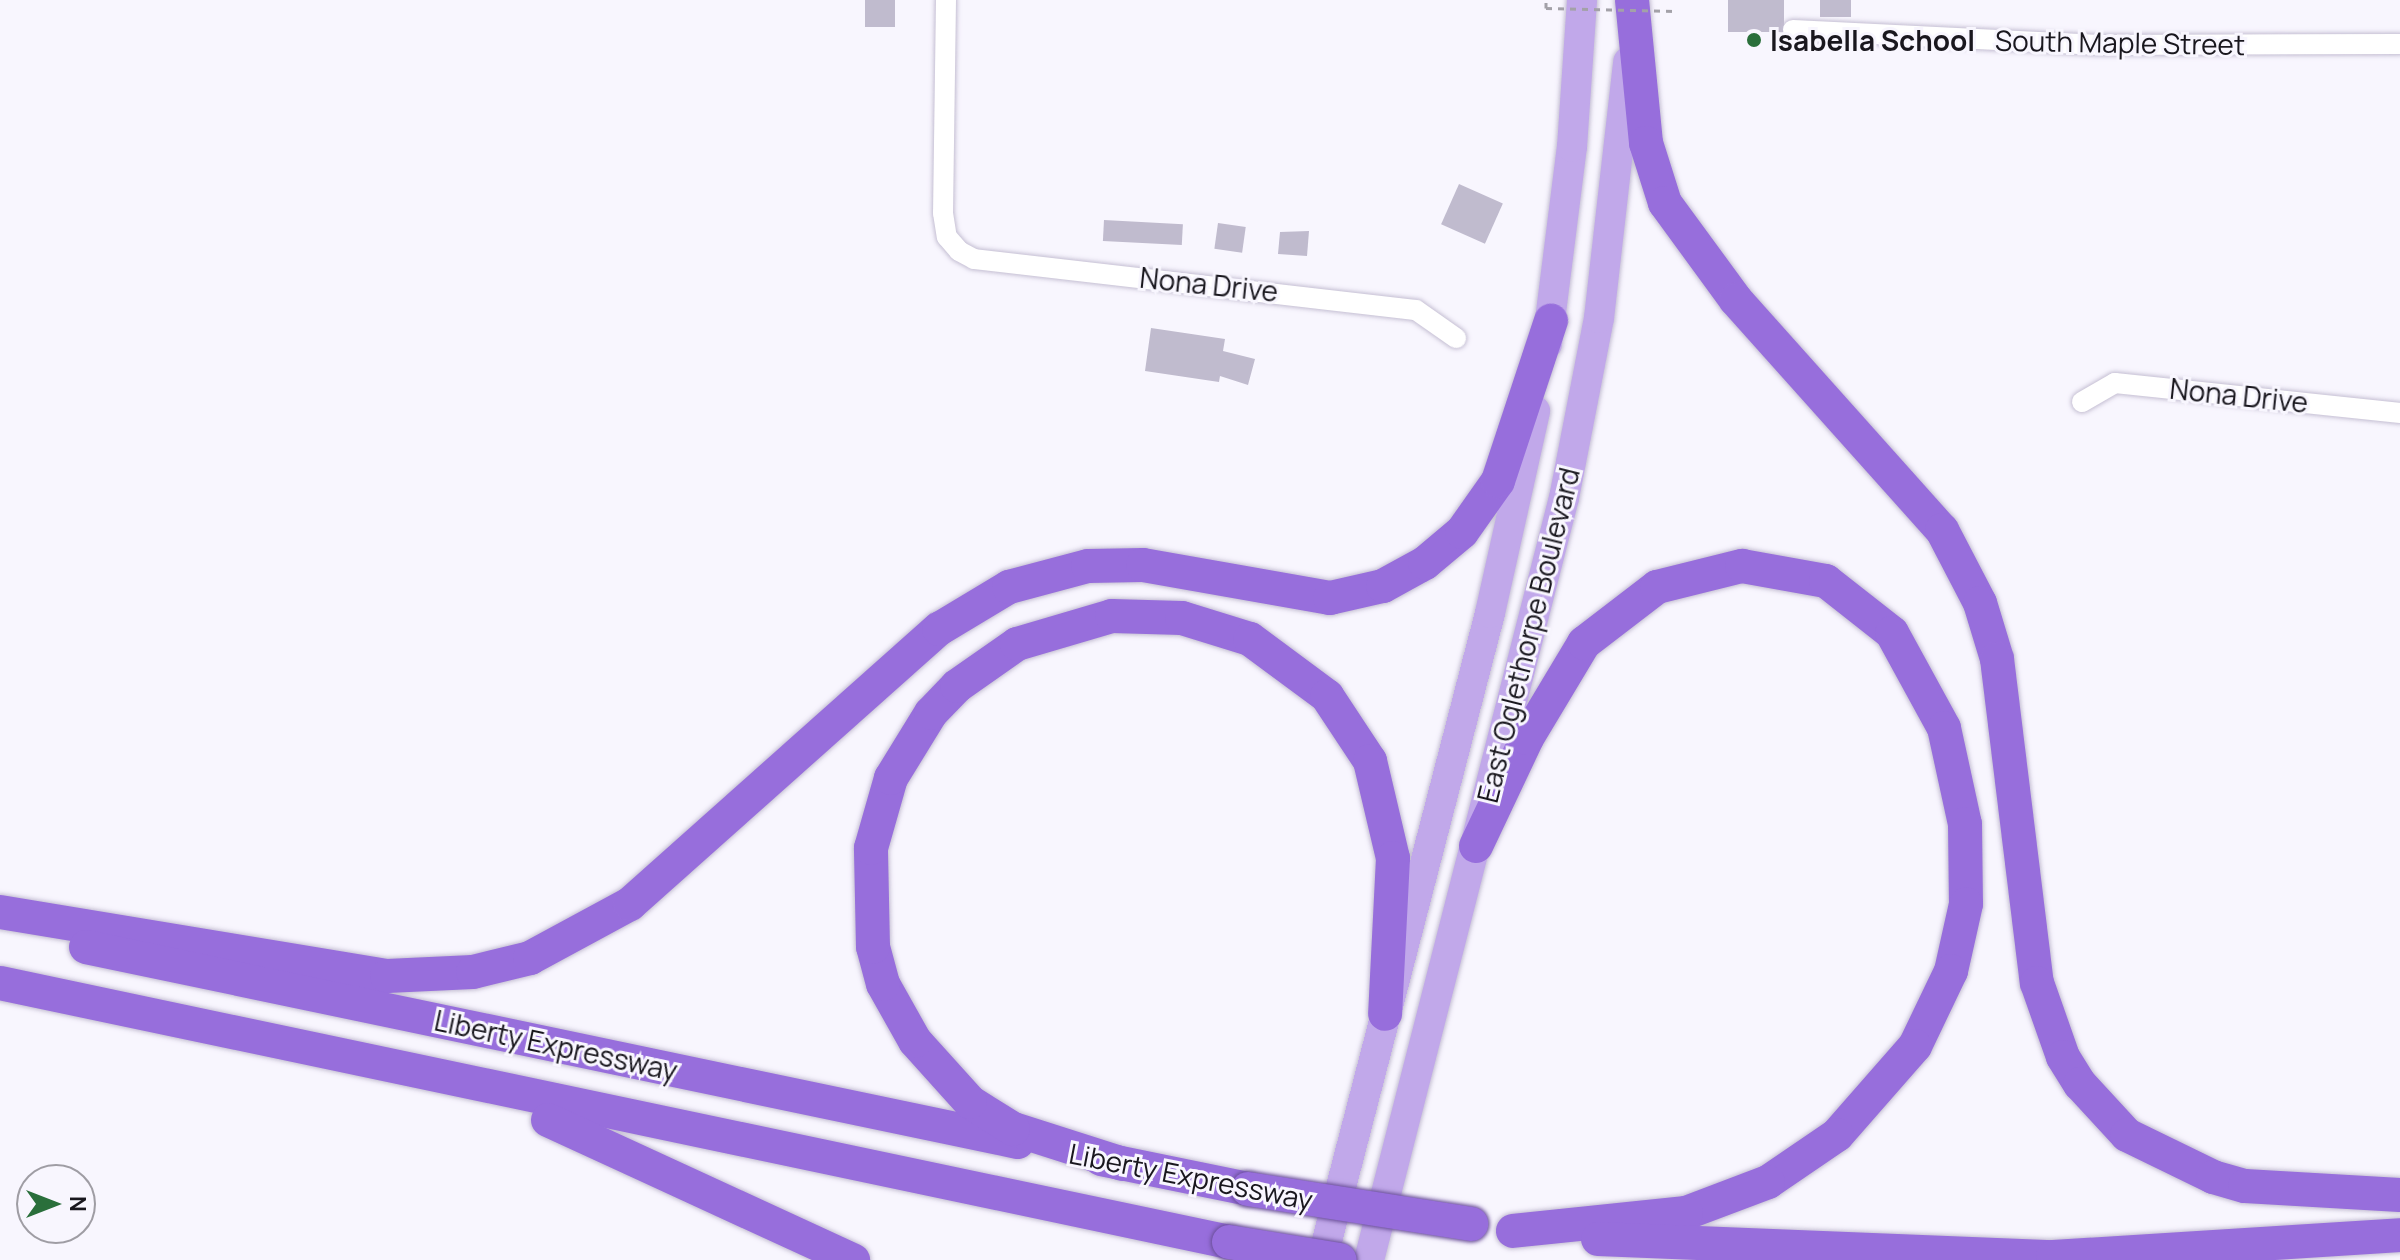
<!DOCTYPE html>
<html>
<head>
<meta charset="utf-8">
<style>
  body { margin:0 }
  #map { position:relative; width:2400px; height:1260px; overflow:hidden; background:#f8f6fe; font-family:Manrope,sans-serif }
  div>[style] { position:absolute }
  .building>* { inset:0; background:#c0bbce; transform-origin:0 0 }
  .path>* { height:3px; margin-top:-1.5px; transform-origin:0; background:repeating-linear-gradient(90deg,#a3a1a8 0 6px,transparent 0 12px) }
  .roads { filter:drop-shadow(0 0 2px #c5bfd3) drop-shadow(0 0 2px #c5bfd3) }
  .minor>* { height:20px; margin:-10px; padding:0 10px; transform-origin:10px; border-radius:10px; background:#fff }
  .primary>* { height:30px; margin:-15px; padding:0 15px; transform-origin:15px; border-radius:15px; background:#c1a8ea }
  .motorway>* { height:34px; margin:-17px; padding:0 17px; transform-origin:17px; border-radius:17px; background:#976edc }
  .path-bridge>* { height:3px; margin-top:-1.5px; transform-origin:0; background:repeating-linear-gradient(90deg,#a3a1a8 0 6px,transparent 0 12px) }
  .bridges { filter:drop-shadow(0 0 2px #6b509a) drop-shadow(0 0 2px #6b509a) }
  .motorway-bridge>* { height:34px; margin:-17px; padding:0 17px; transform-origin:17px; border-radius:17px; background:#976edc }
  .dots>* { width:22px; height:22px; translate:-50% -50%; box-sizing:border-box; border:4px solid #f8f6fe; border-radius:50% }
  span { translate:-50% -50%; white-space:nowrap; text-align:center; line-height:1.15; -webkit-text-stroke:6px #f8f6fe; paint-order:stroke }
  .poi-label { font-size:28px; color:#19171e; font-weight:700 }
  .left { translate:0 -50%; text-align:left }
  .street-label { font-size:28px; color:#19171e }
  .north { position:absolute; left:16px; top:1164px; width:80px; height:80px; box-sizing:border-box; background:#f8f6fe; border:2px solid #9f9da4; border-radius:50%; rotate:90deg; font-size:22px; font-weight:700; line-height:32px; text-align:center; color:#19171e }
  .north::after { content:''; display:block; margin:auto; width:28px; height:36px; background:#2a6f3b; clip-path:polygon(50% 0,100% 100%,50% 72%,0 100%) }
</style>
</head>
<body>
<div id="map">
  <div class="building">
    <i style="left:865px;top:0;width:30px;height:27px"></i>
    <i style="left:1728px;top:0;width:56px;height:32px"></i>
    <i style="left:1820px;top:0;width:31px;height:17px"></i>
    <i style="left:1459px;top:184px;width:48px;height:44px;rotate:24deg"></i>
    <i style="left:1104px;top:220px;width:79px;height:21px;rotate:3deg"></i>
    <i style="left:1218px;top:223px;width:28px;height:26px;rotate:8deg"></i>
    <i style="clip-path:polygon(1309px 231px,1307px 256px,1278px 254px,1280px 232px)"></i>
    <i style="clip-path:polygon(1151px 328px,1225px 339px,1223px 351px,1255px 359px,1248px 385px,1220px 376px,1219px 382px,1145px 371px)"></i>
  </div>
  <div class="path">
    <i style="left:1546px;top:8px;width:8px;rotate:-90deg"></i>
  </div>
  <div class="roads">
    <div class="minor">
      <i style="left:946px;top:0;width:213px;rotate:90.8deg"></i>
      <i style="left:943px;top:213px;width:24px;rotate:81deg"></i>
      <i style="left:947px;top:237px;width:18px;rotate:49deg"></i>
      <i style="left:959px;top:251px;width:17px;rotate:28deg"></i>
      <i style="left:974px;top:259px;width:445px;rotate:6.6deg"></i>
      <i style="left:1416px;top:310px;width:49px;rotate:35deg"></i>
      <i style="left:1793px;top:30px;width:307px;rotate:2.8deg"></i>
      <i style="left:2100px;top:45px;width:300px;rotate:-0.2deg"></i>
      <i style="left:2082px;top:402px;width:38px;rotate:-30deg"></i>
      <i style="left:2115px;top:383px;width:287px;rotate:6deg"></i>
    </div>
    <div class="primary">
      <i style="left:1547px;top:344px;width:199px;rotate:-82.8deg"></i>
      <i style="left:1572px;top:147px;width:147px;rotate:-86.1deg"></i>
      <i style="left:1322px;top:1260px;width:668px;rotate:-75.44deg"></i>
      <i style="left:1490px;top:613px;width:207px;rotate:-77.4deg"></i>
      <i style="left:1369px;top:1260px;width:787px;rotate:-75.65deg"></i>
      <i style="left:1564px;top:498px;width:183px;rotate:-79deg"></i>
      <i style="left:1599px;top:318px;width:258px;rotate:-83.5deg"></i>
    </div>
    <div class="motorway">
      <i style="left:1632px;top:0;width:144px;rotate:84.4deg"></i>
      <i style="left:1646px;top:143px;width:63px;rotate:72.4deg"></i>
      <i style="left:1665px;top:203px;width:120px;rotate:53.8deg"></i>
      <i style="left:1736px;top:300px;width:309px;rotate:48.2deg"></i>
      <i style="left:1942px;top:530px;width:82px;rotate:62.5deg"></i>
      <i style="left:1980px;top:603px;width:59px;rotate:73.1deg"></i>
      <i style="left:1997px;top:659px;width:326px;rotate:83deg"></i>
      <i style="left:2037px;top:983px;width:78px;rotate:70.6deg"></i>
      <i style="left:2063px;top:1057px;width:32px;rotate:58deg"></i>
      <i style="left:2080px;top:1084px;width:69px;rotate:47.3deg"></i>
      <i style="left:2127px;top:1135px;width:96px;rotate:26deg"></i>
      <i style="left:2213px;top:1177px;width:33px;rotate:16deg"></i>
      <i style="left:2245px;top:1186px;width:155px;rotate:3.3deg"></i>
      <i style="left:1476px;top:846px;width:119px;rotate:-64.7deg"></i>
      <i style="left:1527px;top:738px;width:111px;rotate:-59deg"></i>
      <i style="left:1584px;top:643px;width:92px;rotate:-37.5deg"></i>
      <i style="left:1657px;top:587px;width:88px;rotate:-13.9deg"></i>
      <i style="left:1742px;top:566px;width:85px;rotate:10.1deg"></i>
      <i style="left:1826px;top:581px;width:84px;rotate:38.2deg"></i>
      <i style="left:1892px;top:633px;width:108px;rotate:61.3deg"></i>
      <i style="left:1944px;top:728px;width:98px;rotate:77.7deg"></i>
      <i style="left:1965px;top:824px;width:80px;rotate:89.3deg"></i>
      <i style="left:1966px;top:904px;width:69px;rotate:102.6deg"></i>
      <i style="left:1951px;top:971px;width:83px;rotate:115.6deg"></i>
      <i style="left:1915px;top:1046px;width:118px;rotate:131.2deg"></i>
      <i style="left:1837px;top:1135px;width:83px;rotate:145.7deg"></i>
      <i style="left:1768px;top:1182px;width:88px;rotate:159.3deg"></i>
      <i style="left:1686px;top:1213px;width:174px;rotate:174.1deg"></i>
      <i style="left:0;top:912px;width:392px;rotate:9.4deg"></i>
      <i style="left:387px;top:976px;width:86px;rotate:-2.7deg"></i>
      <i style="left:473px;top:972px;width:59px;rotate:-13.8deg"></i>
      <i style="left:530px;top:958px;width:114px;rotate:-28.4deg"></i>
      <i style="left:630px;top:904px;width:414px;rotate:-41.7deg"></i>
      <i style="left:939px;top:629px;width:82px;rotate:-31deg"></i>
      <i style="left:1009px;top:587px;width:82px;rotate:-14.9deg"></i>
      <i style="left:1088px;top:566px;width:55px;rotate:-1deg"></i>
      <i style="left:1143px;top:565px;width:190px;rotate:10deg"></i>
      <i style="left:1330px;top:598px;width:54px;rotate:-12.8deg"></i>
      <i style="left:1383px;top:586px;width:48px;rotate:-28.7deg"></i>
      <i style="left:1425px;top:563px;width:48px;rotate:-40deg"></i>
      <i style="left:1462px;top:532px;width:62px;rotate:-54.8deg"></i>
      <i style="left:1498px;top:481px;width:169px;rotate:-71.7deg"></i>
      <i style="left:86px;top:947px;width:952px;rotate:11.82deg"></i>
      <i style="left:0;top:983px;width:1256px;rotate:11.9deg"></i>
      <i style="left:548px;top:1120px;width:336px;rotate:24.7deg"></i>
      <i style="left:1101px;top:1159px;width:150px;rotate:11.5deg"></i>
      <i style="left:1123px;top:1164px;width:115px;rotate:-162.3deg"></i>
      <i style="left:1013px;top:1129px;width:51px;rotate:-147.9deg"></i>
      <i style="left:970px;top:1102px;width:82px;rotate:-132deg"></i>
      <i style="left:915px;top:1041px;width:65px;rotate:-119.3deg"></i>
      <i style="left:883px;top:984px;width:38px;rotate:-105deg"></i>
      <i style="left:873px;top:947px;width:99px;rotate:-91.2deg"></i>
      <i style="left:871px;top:848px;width:73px;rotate:-74.1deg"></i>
      <i style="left:891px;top:778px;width:76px;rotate:-58.4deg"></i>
      <i style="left:931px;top:713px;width:37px;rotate:-46deg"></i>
      <i style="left:957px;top:686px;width:73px;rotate:-35deg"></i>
      <i style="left:1017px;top:644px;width:99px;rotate:-16.4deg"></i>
      <i style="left:1112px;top:616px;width:70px;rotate:1.6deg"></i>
      <i style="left:1182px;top:618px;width:71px;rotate:17.2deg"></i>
      <i style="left:1250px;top:639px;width:96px;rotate:36.5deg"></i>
      <i style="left:1327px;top:696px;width:78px;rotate:56.5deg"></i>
      <i style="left:1370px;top:761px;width:100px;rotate:76.7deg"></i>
      <i style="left:1393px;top:858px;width:156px;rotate:92.9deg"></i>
      <i style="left:1598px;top:1239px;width:455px;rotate:2.3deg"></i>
      <i style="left:2053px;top:1257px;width:348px;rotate:-3.6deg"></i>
    </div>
  </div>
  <div class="path-bridge">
    <i style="left:1546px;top:8px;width:129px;rotate:1.3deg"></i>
  </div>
  <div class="bridges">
    <div class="motorway-bridge">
      <i style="left:1248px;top:1189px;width:226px;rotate:8.9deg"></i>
      <i style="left:1229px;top:1242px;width:112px;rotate:9.2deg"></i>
    </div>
  </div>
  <div class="dots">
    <i style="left:1754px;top:40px;background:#2a6f3b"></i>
  </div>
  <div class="poi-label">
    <span class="left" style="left:1770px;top:40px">Isabella School</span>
  </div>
  <div class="street-label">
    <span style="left:2120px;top:42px;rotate:1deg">South Maple Street</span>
    <span style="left:1209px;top:284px;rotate:6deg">Nona Drive</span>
    <span style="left:2239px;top:395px;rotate:6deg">Nona Drive</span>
    <span style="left:1528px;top:635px;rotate:-76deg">East Oglethorpe Boulevard</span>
    <span style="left:556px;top:1045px;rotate:12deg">Liberty Expressway</span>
    <span style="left:1191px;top:1176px;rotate:11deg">Liberty Expressway</span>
  </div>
  <div class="north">N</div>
</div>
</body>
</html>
